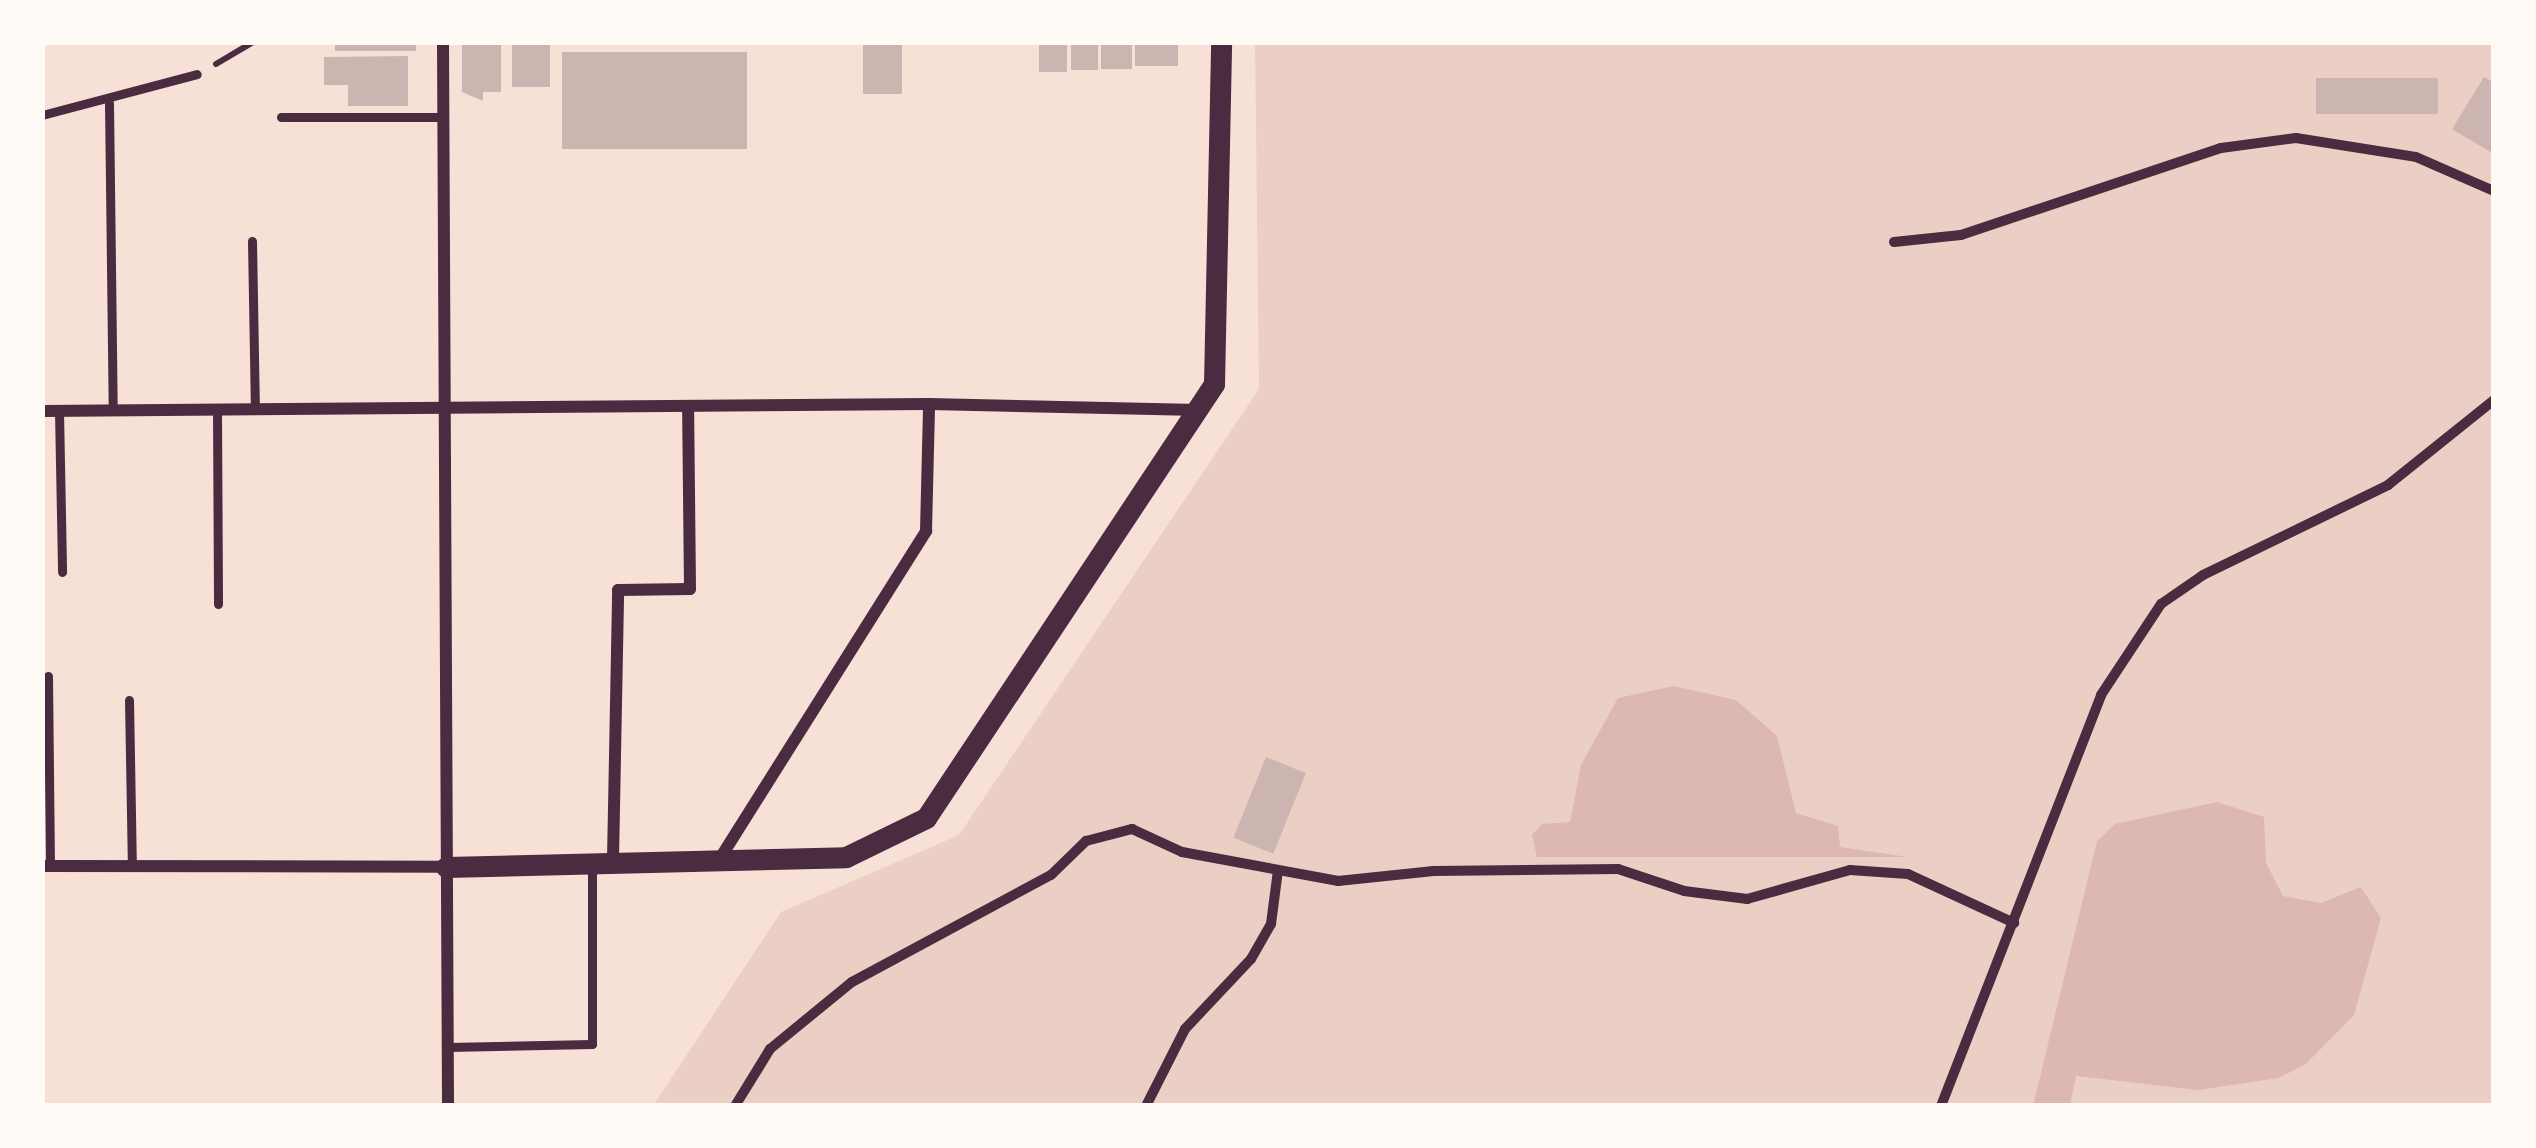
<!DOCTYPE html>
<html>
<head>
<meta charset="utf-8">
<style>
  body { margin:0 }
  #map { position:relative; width:2536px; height:1148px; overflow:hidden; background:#f7e1d7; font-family:Jost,sans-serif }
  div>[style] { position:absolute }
  .green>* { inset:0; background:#ebcfc5 }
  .water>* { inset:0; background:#dcb8b0 }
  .building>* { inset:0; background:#ccb4b1; transform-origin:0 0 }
  .path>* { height:6px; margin:-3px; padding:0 3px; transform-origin:3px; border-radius:3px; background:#4a2c40 }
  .service>* { height:9px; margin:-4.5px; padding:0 4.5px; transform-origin:4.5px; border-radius:4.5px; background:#4a2c40 }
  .pedestrian>* { height:10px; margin:-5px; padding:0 5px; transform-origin:5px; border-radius:5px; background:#4a2c40 }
  .minor>* { height:12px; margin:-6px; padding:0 6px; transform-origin:6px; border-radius:6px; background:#4a2c40 }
  .tertiary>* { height:21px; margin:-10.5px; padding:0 10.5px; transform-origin:10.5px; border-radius:10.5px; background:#4a2c40 }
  span { translate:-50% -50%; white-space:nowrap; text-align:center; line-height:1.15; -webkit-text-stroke:12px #fffaf5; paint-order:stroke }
  .frame { position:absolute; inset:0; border:45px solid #fffaf5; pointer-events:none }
</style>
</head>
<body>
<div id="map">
  <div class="green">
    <i style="clip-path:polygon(1255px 42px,2494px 42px,2494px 1106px,653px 1106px,781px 912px,959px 835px,1259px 389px)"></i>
  </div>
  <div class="water">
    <i style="clip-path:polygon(1674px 686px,1736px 700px,1777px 736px,1796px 813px,1838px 826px,1840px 847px,1908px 857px,1537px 857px,1532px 835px,1542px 824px,1570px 822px,1581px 765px,1618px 698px)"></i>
    <i style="clip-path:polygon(2217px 802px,2264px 817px,2266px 863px,2283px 896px,2321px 903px,2361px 887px,2381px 918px,2354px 1015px,2306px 1064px,2279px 1078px,2198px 1090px,2076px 1076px,2070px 1106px,2033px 1106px,2097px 841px,2115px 824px)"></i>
  </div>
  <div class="building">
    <i style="left:335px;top:42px;width:81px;height:9px"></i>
    <i style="clip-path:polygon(462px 42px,501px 42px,501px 92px,483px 92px,483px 101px,462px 92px)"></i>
    <i style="left:512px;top:42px;width:38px;height:45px"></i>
    <i style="left:863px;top:42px;width:39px;height:52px"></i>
    <i style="left:1039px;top:42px;width:28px;height:30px"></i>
    <i style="left:1071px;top:42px;width:27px;height:28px"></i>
    <i style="left:1101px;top:42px;width:31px;height:27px"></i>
    <i style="left:1135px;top:42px;width:43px;height:24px"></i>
    <i style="left:747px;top:52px;width:97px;height:185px;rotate:90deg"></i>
    <i style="clip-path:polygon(408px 56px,408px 106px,348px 106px,348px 85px,324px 85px,324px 57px)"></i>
    <i style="clip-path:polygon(2484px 77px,2494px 83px,2494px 154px,2452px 129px)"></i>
    <i style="left:2316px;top:78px;width:122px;height:36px"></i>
    <i style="left:1266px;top:757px;width:43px;height:87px;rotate:22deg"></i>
  </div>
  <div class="path">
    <i style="left:216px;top:64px;width:43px;rotate:-30.7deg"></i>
  </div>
  <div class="service">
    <i style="left:109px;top:103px;width:307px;rotate:89.3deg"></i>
    <i style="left:42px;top:115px;width:160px;rotate:-14.8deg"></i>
    <i style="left:281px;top:117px;width:161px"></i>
    <i style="left:252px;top:241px;width:167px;rotate:89deg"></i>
    <i style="left:217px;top:409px;width:195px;rotate:89.7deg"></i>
    <i style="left:59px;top:411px;width:161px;rotate:88.9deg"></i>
    <i style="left:48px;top:676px;width:190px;rotate:89.4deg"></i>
    <i style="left:129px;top:700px;width:167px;rotate:89deg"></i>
    <i style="left:448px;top:1047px;width:144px;rotate:-1.2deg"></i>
    <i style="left:592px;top:1044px;width:179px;rotate:-90deg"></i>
  </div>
  <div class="pedestrian">
    <i style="left:1894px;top:242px;width:67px;rotate:-6deg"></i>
    <i style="left:1961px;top:235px;width:274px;rotate:-18.5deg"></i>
    <i style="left:2221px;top:148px;width:76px;rotate:-7.6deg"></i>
    <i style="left:2296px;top:138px;width:121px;rotate:9deg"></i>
    <i style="left:2416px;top:157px;width:85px;rotate:23.6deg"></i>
    <i style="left:735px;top:1106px;width:67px;rotate:-58.4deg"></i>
    <i style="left:770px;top:1049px;width:106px;rotate:-39.3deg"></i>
    <i style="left:852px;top:982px;width:226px;rotate:-28.3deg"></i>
    <i style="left:1051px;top:875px;width:49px;rotate:-44.2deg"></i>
    <i style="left:1086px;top:841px;width:48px;rotate:-14.6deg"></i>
    <i style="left:1132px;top:829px;width:55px;rotate:24.7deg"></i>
    <i style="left:1182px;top:852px;width:159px;rotate:10.5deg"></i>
    <i style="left:1338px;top:881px;width:96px;rotate:-6deg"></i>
    <i style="left:1433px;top:871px;width:185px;rotate:-0.6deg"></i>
    <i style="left:1618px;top:869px;width:70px;rotate:18.4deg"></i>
    <i style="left:1684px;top:891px;width:64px;rotate:7.2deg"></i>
    <i style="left:1747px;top:899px;width:107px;rotate:-15.7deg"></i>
    <i style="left:1850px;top:870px;width:58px;rotate:3.9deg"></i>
    <i style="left:1908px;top:874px;width:117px;rotate:24.8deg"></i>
    <i style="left:1146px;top:1106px;width:86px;rotate:-63.1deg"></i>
    <i style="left:1185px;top:1029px;width:96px;rotate:-46.7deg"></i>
    <i style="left:1251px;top:959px;width:40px;rotate:-60.3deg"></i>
    <i style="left:1271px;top:924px;width:54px;rotate:-82.6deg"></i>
    <i style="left:1941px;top:1106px;width:441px;rotate:-68.7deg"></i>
    <i style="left:2101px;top:695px;width:109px;rotate:-56.6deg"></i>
    <i style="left:2161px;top:604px;width:51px;rotate:-34.6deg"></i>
    <i style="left:2203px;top:575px;width:206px;rotate:-25.9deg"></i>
    <i style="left:2388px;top:485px;width:136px;rotate:-38.7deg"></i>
  </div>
  <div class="minor">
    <i style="left:443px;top:42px;width:1064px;rotate:89.73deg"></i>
    <i style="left:42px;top:411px;width:887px;rotate:-0.45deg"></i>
    <i style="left:929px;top:404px;width:269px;rotate:1.3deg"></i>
    <i style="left:613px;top:860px;width:270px;rotate:-88.9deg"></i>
    <i style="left:618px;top:590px;width:72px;rotate:-0.8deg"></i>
    <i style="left:690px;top:589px;width:182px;rotate:-90.6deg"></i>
    <i style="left:719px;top:860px;width:389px;rotate:-57.8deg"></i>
    <i style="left:926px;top:531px;width:127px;rotate:-88.6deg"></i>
    <i style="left:42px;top:866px;width:404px;rotate:0.1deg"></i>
  </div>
  <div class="tertiary">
    <i style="left:446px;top:867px;width:400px;rotate:-1.4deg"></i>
    <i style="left:846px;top:857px;width:89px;rotate:-26deg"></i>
    <i style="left:926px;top:818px;width:521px;rotate:-56.43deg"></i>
    <i style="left:1214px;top:384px;width:342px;rotate:-88.8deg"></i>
  </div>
  <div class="frame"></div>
</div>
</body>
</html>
